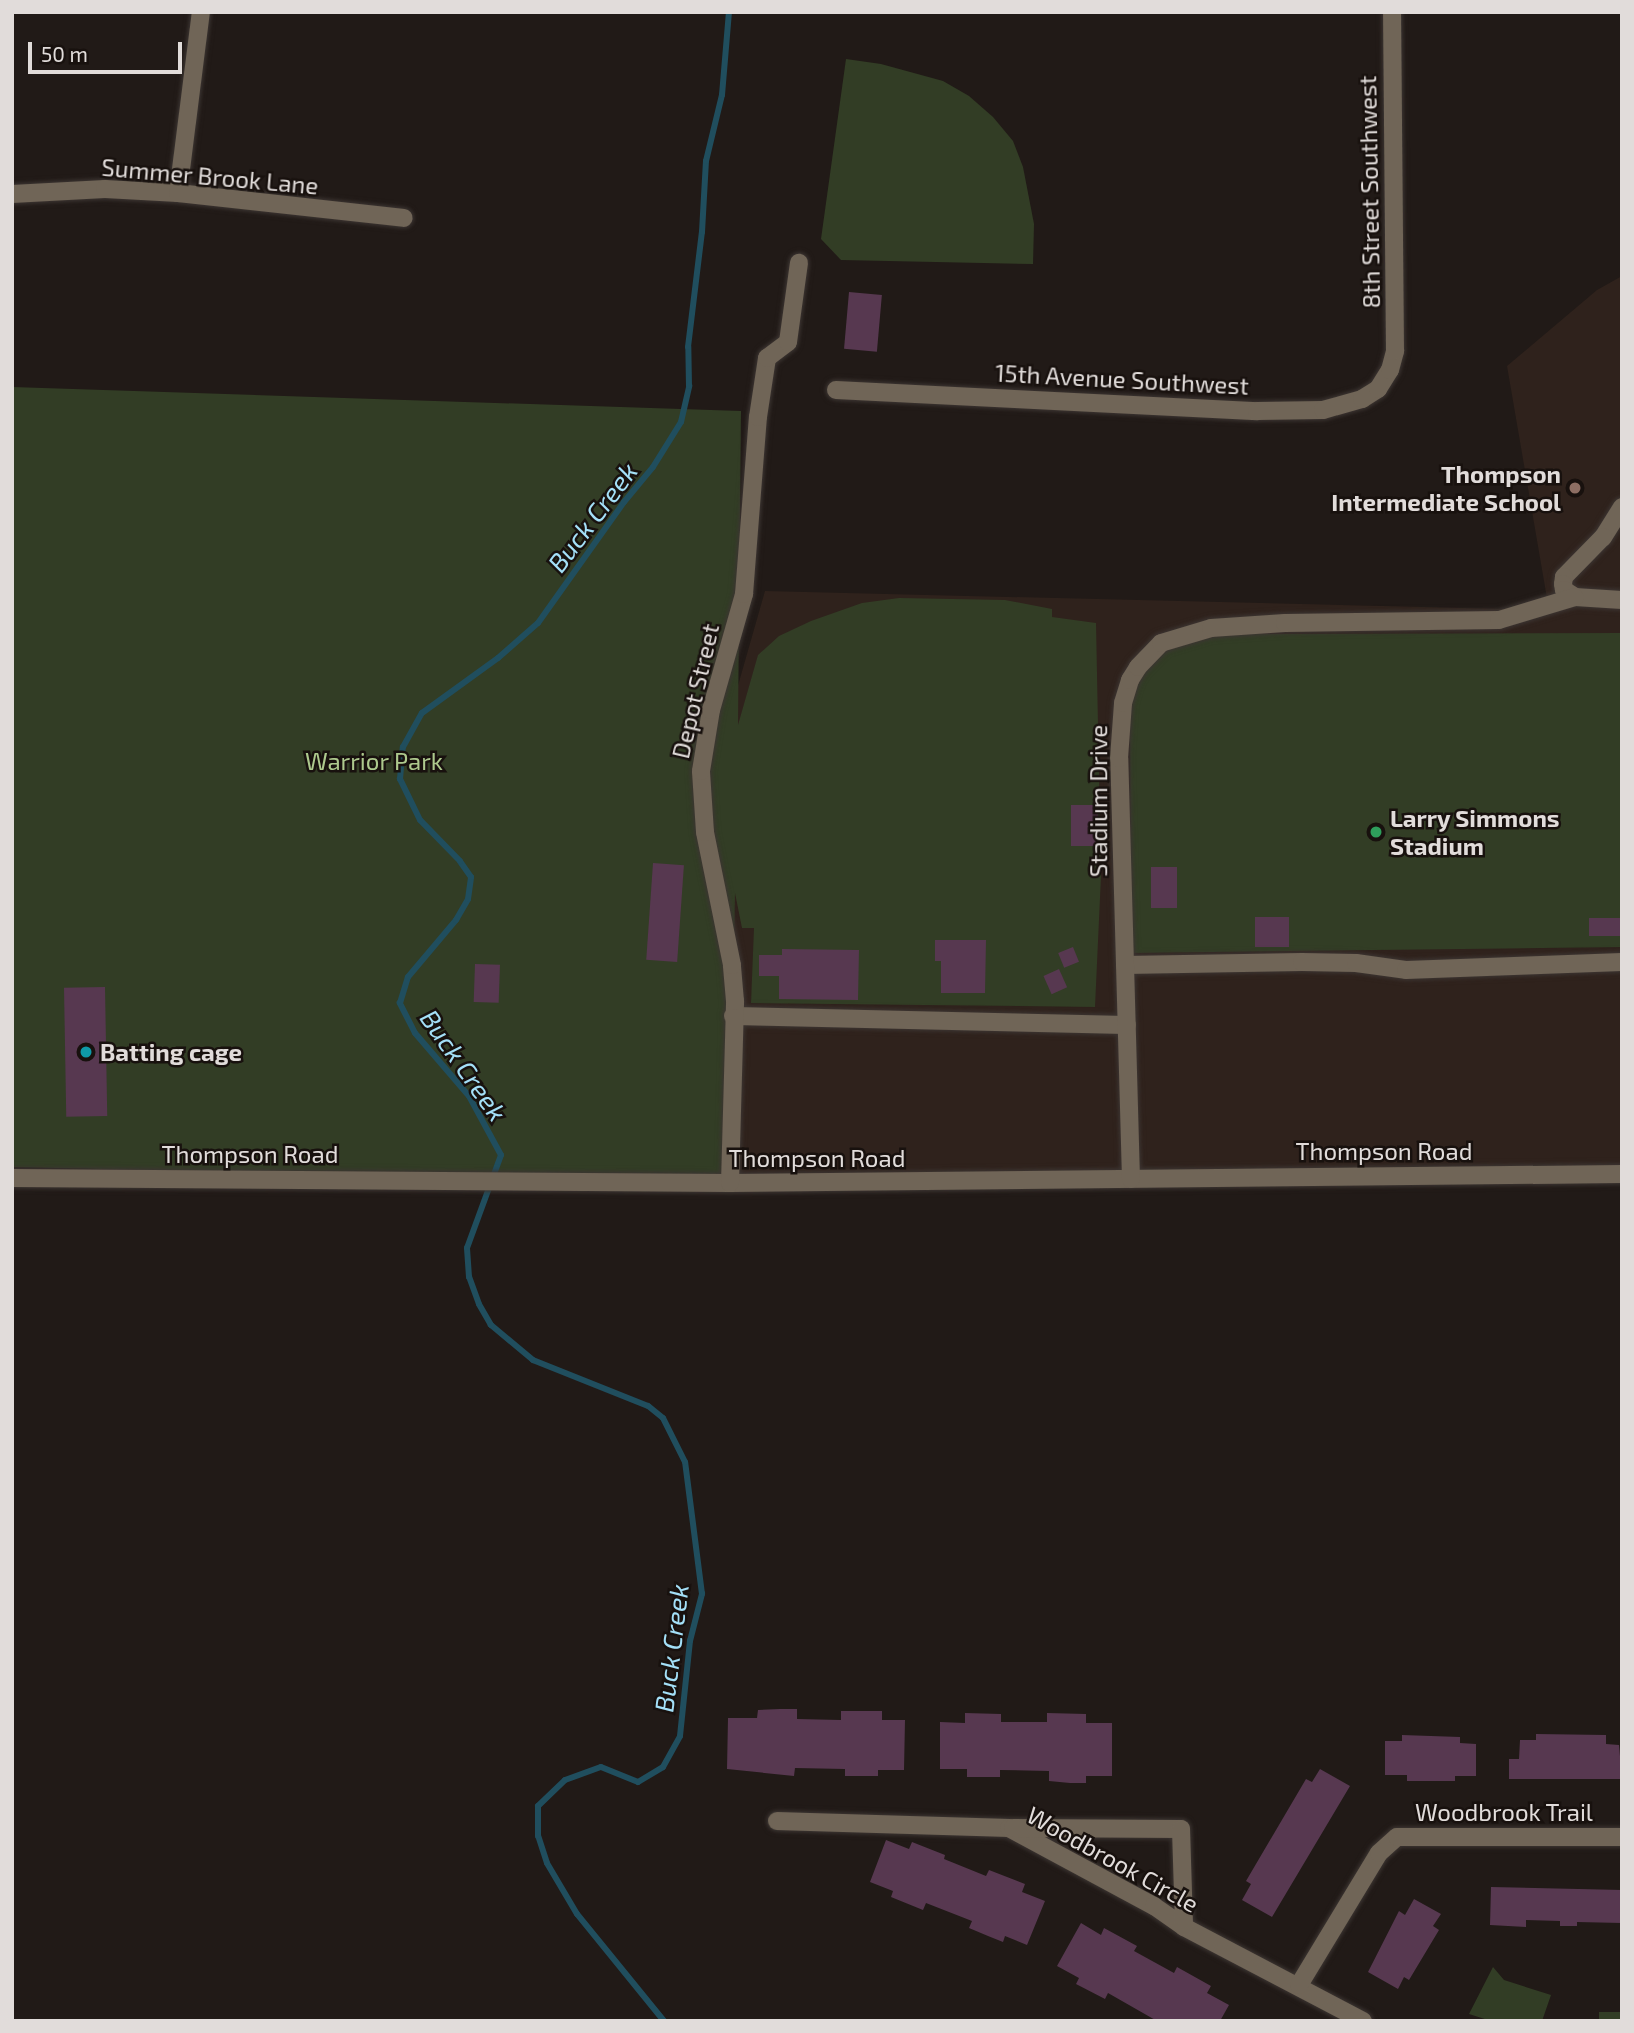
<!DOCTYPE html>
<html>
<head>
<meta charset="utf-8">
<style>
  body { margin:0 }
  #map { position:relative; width:1634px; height:2033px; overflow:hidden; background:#211a17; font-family:"Exo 2",sans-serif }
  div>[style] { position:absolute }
  .built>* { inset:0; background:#2f221c }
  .green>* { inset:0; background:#323d25; transform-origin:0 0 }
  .stream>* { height:6px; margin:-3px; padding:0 3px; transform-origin:3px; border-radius:3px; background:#204e5e }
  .building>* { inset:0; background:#573850; transform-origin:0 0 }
  .roads { filter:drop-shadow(0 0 2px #3c3532) drop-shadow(0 0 2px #3c3532) }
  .minor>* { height:18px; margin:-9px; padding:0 9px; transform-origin:9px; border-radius:9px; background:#706557 }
  .dots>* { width:19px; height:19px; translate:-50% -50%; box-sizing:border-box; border:4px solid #18110e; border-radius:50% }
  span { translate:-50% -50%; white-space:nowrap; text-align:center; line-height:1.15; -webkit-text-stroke:5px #18110e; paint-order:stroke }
  .street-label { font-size:24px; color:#e1dcda }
  .poi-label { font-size:24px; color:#e1dcda; font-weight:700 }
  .right { translate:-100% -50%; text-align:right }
  .left { translate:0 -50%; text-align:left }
  .park-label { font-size:24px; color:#adc98d }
  .water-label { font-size:26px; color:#a4e0f8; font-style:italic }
  .frame { position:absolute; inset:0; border:14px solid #e1dcda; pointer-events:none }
  .scale { position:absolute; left:28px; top:42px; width:154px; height:32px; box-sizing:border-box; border:4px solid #e1dcda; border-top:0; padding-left:9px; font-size:21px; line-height:24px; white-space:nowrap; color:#e1dcda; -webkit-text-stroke:5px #18110e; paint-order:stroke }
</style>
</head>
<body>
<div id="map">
  <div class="built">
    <i style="clip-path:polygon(1622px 276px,1622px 1174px,730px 1183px,723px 738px,765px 591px,1549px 610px,1507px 366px,1597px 290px)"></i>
  </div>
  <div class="green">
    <i style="clip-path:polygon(846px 59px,881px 64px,943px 81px,969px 96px,993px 117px,1013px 141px,1023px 167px,1034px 224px,1033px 264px,841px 260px,821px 239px)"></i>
    <i style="clip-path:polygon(12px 387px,741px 411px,738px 725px,758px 655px,779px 636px,811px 621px,862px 603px,899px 598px,1005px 600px,1052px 609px,1052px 617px,1096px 623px,1101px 876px,1095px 1007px,751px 1003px,754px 928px,742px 928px,735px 893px,730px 1183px,12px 1167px)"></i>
    <i style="clip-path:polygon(1622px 633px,1622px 947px,1131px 953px,1130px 718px,1135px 682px,1166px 650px,1223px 634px)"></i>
    <i style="clip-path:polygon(1493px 1967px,1504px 1980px,1551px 1995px,1542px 2021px,1491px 2021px,1469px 2014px)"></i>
    <i style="left:1599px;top:2012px;width:23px;height:9px"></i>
  </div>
  <div class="stream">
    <i style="left:664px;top:2021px;width:138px;rotate:-129.1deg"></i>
    <i style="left:577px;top:1914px;width:59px;rotate:-120.5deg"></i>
    <i style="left:547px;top:1863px;width:28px;rotate:-108deg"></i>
    <i style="left:538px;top:1836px;width:30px;rotate:-90deg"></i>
    <i style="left:538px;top:1806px;width:37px;rotate:-44deg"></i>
    <i style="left:565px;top:1780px;width:38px;rotate:-20deg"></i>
    <i style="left:601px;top:1767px;width:40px;rotate:22deg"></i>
    <i style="left:638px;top:1782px;width:29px;rotate:-31deg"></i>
    <i style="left:663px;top:1767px;width:35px;rotate:-61deg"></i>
    <i style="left:680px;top:1736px;width:96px;rotate:-84deg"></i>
    <i style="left:690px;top:1641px;width:49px;rotate:-75.7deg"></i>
    <i style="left:702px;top:1594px;width:133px;rotate:-97.3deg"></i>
    <i style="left:685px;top:1462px;width:49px;rotate:-116.6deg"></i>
    <i style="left:663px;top:1418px;width:19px;rotate:-141deg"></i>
    <i style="left:648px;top:1406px;width:124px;rotate:-158.2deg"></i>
    <i style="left:533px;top:1360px;width:55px;rotate:-140.2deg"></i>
    <i style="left:491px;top:1325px;width:24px;rotate:-120deg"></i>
    <i style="left:479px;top:1304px;width:29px;rotate:-110deg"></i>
    <i style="left:469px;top:1277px;width:29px;rotate:-94deg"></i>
    <i style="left:467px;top:1248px;width:99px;rotate:-69.9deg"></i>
    <i style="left:501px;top:1155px;width:67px;rotate:-118.5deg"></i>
    <i style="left:469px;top:1096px;width:83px;rotate:-130.6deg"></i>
    <i style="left:415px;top:1033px;width:34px;rotate:-117deg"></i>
    <i style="left:400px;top:1003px;width:27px;rotate:-73deg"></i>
    <i style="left:408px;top:977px;width:75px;rotate:-49.9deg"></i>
    <i style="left:456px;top:920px;width:24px;rotate:-60deg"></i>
    <i style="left:468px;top:899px;width:22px;rotate:-82deg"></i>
    <i style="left:471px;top:877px;width:19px;rotate:-125deg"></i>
    <i style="left:460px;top:861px;width:57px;rotate:-134.3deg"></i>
    <i style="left:420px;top:820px;width:46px;rotate:-116deg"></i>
    <i style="left:400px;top:779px;width:32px;rotate:-85deg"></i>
    <i style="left:403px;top:747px;width:39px;rotate:-61deg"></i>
    <i style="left:422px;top:713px;width:94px;rotate:-35.9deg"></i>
    <i style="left:498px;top:658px;width:53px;rotate:-41.2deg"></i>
    <i style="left:538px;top:623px;width:148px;rotate:-54.6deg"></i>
    <i style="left:624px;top:502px;width:45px;rotate:-50.4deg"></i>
    <i style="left:653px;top:467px;width:53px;rotate:-58.1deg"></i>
    <i style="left:681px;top:422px;width:37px;rotate:-77deg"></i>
    <i style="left:689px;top:386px;width:39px;rotate:-91deg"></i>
    <i style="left:688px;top:347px;width:116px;rotate:-83.1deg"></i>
    <i style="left:702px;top:232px;width:71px;rotate:-86.8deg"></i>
    <i style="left:706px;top:161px;width:68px;rotate:-76.4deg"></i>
    <i style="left:722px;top:95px;width:83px;rotate:-85.2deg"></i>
  </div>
  <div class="building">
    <i style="left:849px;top:292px;width:33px;height:57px;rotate:5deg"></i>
    <i style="left:1071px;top:805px;width:27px;height:41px"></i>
    <i style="left:653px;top:863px;width:31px;height:97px;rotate:4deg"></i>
    <i style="left:1151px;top:867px;width:26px;height:41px"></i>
    <i style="left:1289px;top:917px;width:30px;height:34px;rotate:90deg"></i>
    <i style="left:1622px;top:918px;width:18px;height:33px;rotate:90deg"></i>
    <i style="clip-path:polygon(935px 940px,986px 940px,985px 993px,941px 993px,941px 961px,935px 961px)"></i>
    <i style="left:1073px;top:947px;width:16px;height:16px;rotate:68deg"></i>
    <i style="clip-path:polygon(782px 949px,859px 950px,858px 1000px,779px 999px,779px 976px,759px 976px,759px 955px,782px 955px)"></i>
    <i style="left:475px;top:964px;width:25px;height:38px;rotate:2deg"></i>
    <i style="left:1059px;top:969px;width:20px;height:17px;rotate:66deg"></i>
    <i style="left:105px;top:987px;width:129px;height:41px;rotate:89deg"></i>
    <i style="clip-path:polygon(780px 1709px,797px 1709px,797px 1719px,841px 1720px,841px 1711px,882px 1711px,882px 1720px,905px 1720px,904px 1770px,878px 1770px,878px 1776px,845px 1776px,845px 1769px,795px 1768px,794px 1776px,727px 1769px,728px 1718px,757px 1718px,758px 1710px)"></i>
    <i style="clip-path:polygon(965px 1713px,1001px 1714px,1001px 1722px,1047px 1722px,1047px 1713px,1086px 1714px,1086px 1723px,1112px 1723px,1112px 1776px,1086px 1776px,1086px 1783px,1070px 1783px,1049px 1781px,1049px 1771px,1000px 1770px,1000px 1777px,967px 1777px,967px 1769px,940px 1769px,940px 1722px,965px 1723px)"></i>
    <i style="clip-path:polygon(1536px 1734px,1606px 1735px,1606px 1744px,1619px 1745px,1622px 1779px,1509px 1779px,1509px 1759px,1519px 1759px,1520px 1740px,1536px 1740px)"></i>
    <i style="clip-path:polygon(1402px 1735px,1460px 1737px,1460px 1743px,1476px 1744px,1476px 1776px,1455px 1776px,1455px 1781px,1407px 1781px,1407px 1775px,1385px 1775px,1385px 1741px,1402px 1741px)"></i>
    <i style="clip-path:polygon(1320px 1769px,1350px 1786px,1272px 1917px,1242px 1900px,1251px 1884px,1246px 1881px,1306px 1779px,1312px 1782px)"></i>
    <i style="clip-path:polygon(886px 1840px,909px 1849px,912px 1842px,945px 1855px,944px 1859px,986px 1876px,989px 1870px,1025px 1884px,1022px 1892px,1045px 1901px,1027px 1945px,1005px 1936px,1003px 1942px,988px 1936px,969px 1928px,972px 1921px,926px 1903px,923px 1910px,891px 1897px,893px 1891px,870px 1882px)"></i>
    <i style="clip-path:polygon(1491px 1887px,1622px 1890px,1622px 1923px,1577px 1922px,1577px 1926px,1560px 1926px,1560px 1921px,1526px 1920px,1526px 1927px,1490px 1925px)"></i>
    <i style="clip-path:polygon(1414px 1899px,1441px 1914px,1433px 1926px,1439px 1930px,1409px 1980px,1404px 1977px,1398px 1989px,1368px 1972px,1399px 1911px,1405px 1915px)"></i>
    <i style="clip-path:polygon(1081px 1923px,1101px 1935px,1104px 1928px,1137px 1946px,1134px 1951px,1174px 1973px,1177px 1967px,1211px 1986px,1207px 1993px,1229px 2005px,1220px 2021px,1157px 2021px,1108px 1993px,1105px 1999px,1076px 1984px,1079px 1978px,1057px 1966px)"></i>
  </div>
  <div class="roads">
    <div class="minor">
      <i style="left:178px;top:193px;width:182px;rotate:-82.8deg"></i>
      <i style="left:12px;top:194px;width:93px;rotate:-3.1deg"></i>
      <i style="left:105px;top:189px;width:73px;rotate:3.1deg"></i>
      <i style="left:178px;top:193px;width:227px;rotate:6.3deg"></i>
      <i style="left:836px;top:390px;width:422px;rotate:2.9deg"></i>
      <i style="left:1257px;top:411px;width:66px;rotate:-0.9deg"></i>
      <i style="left:1323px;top:410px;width:41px;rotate:-15.8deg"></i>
      <i style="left:1362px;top:399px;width:19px;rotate:-32deg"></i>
      <i style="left:1378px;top:389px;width:22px;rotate:-58deg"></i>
      <i style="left:1390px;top:370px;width:20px;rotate:-75deg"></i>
      <i style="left:1395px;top:351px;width:339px;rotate:-90.5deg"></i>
      <i style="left:1622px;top:507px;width:36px;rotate:122deg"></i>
      <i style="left:1603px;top:537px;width:56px;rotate:134.3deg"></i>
      <i style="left:1564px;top:577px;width:7px;rotate:98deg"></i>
      <i style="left:1563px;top:584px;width:6px;rotate:81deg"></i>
      <i style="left:1564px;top:590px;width:13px;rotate:32deg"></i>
      <i style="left:1575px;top:597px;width:47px;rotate:3.7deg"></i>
      <i style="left:1125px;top:965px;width:177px;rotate:-1deg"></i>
      <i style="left:1302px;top:962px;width:54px;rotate:1.1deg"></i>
      <i style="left:1356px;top:963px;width:50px;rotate:8deg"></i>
      <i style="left:1406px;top:970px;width:216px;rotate:-2.1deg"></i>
      <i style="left:733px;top:1016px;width:394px;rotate:1.3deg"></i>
      <i style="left:12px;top:1178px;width:718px;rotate:0.4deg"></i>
      <i style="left:730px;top:1183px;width:892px;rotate:-0.58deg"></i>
      <i style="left:1131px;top:1179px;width:421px;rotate:-91.6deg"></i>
      <i style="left:1119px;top:758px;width:55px;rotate:-85.8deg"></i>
      <i style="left:1123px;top:703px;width:24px;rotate:-73deg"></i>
      <i style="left:1130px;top:680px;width:15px;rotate:-58deg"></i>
      <i style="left:1138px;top:667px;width:33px;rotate:-46deg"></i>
      <i style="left:1161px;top:643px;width:52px;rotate:-16.7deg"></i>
      <i style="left:1211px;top:628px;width:74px;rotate:-3.9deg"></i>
      <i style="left:1285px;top:623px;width:214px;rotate:-0.8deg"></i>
      <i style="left:1499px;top:620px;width:79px;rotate:-16.8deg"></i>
      <i style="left:730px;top:1183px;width:182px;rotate:-88.4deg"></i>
      <i style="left:735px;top:1001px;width:36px;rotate:-95deg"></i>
      <i style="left:732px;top:965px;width:136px;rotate:-101.5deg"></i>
      <i style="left:705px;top:832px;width:61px;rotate:-93.8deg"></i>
      <i style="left:701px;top:771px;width:62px;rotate:-80.7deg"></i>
      <i style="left:711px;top:710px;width:121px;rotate:-74.1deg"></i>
      <i style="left:744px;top:594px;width:178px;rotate:-85.5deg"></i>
      <i style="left:758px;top:417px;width:60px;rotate:-81.3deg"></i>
      <i style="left:767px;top:358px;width:26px;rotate:-37deg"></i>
      <i style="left:788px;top:342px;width:80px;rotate:-82.1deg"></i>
      <i style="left:777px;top:1821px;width:232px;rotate:1.7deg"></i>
      <i style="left:1009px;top:1828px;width:165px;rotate:28.3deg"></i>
      <i style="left:1154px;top:1906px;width:37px;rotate:35deg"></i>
      <i style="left:1184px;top:1927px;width:202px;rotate:27.7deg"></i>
      <i style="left:1013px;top:1828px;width:168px;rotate:0.3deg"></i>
      <i style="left:1181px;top:1829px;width:98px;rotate:88.2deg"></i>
      <i style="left:1299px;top:1985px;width:154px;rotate:-58.8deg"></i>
      <i style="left:1379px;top:1853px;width:24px;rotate:-42deg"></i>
      <i style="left:1397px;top:1837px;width:225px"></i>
    </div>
  </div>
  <div class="dots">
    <i style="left:1575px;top:488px;background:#8d6e63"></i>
    <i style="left:1376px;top:832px;background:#2e9e5b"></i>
    <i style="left:86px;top:1052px;background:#0f9aa8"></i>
  </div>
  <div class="street-label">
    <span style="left:210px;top:176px;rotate:5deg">Summer Brook Lane</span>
    <span style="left:1369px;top:192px;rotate:-91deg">8th Street Southwest</span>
    <span style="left:1122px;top:379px;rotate:3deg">15th Avenue Southwest</span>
    <span style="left:695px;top:691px;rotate:-77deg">Depot Street</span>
    <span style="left:1098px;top:801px;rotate:-90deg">Stadium Drive</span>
    <span style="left:1384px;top:1151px">Thompson Road</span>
    <span style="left:250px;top:1154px">Thompson Road</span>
    <span style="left:817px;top:1158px">Thompson Road</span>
    <span style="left:1504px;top:1812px">Woodbrook Trail</span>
    <span style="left:1113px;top:1859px;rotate:29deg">Woodbrook Circle</span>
  </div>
  <div class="poi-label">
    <span class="right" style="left:1561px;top:488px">Thompson<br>Intermediate School</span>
    <span class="left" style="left:1390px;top:832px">Larry Simmons<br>Stadium</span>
    <span class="left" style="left:100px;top:1052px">Batting cage</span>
  </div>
  <div class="park-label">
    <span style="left:374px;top:761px">Warrior Park</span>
  </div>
  <div class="water-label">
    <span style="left:592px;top:517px;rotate:-53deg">Buck Creek</span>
    <span style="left:464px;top:1065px;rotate:55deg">Buck Creek</span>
    <span style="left:671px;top:1648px;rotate:-83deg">Buck Creek</span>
  </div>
  <div class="frame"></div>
  <div class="scale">50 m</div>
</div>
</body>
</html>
